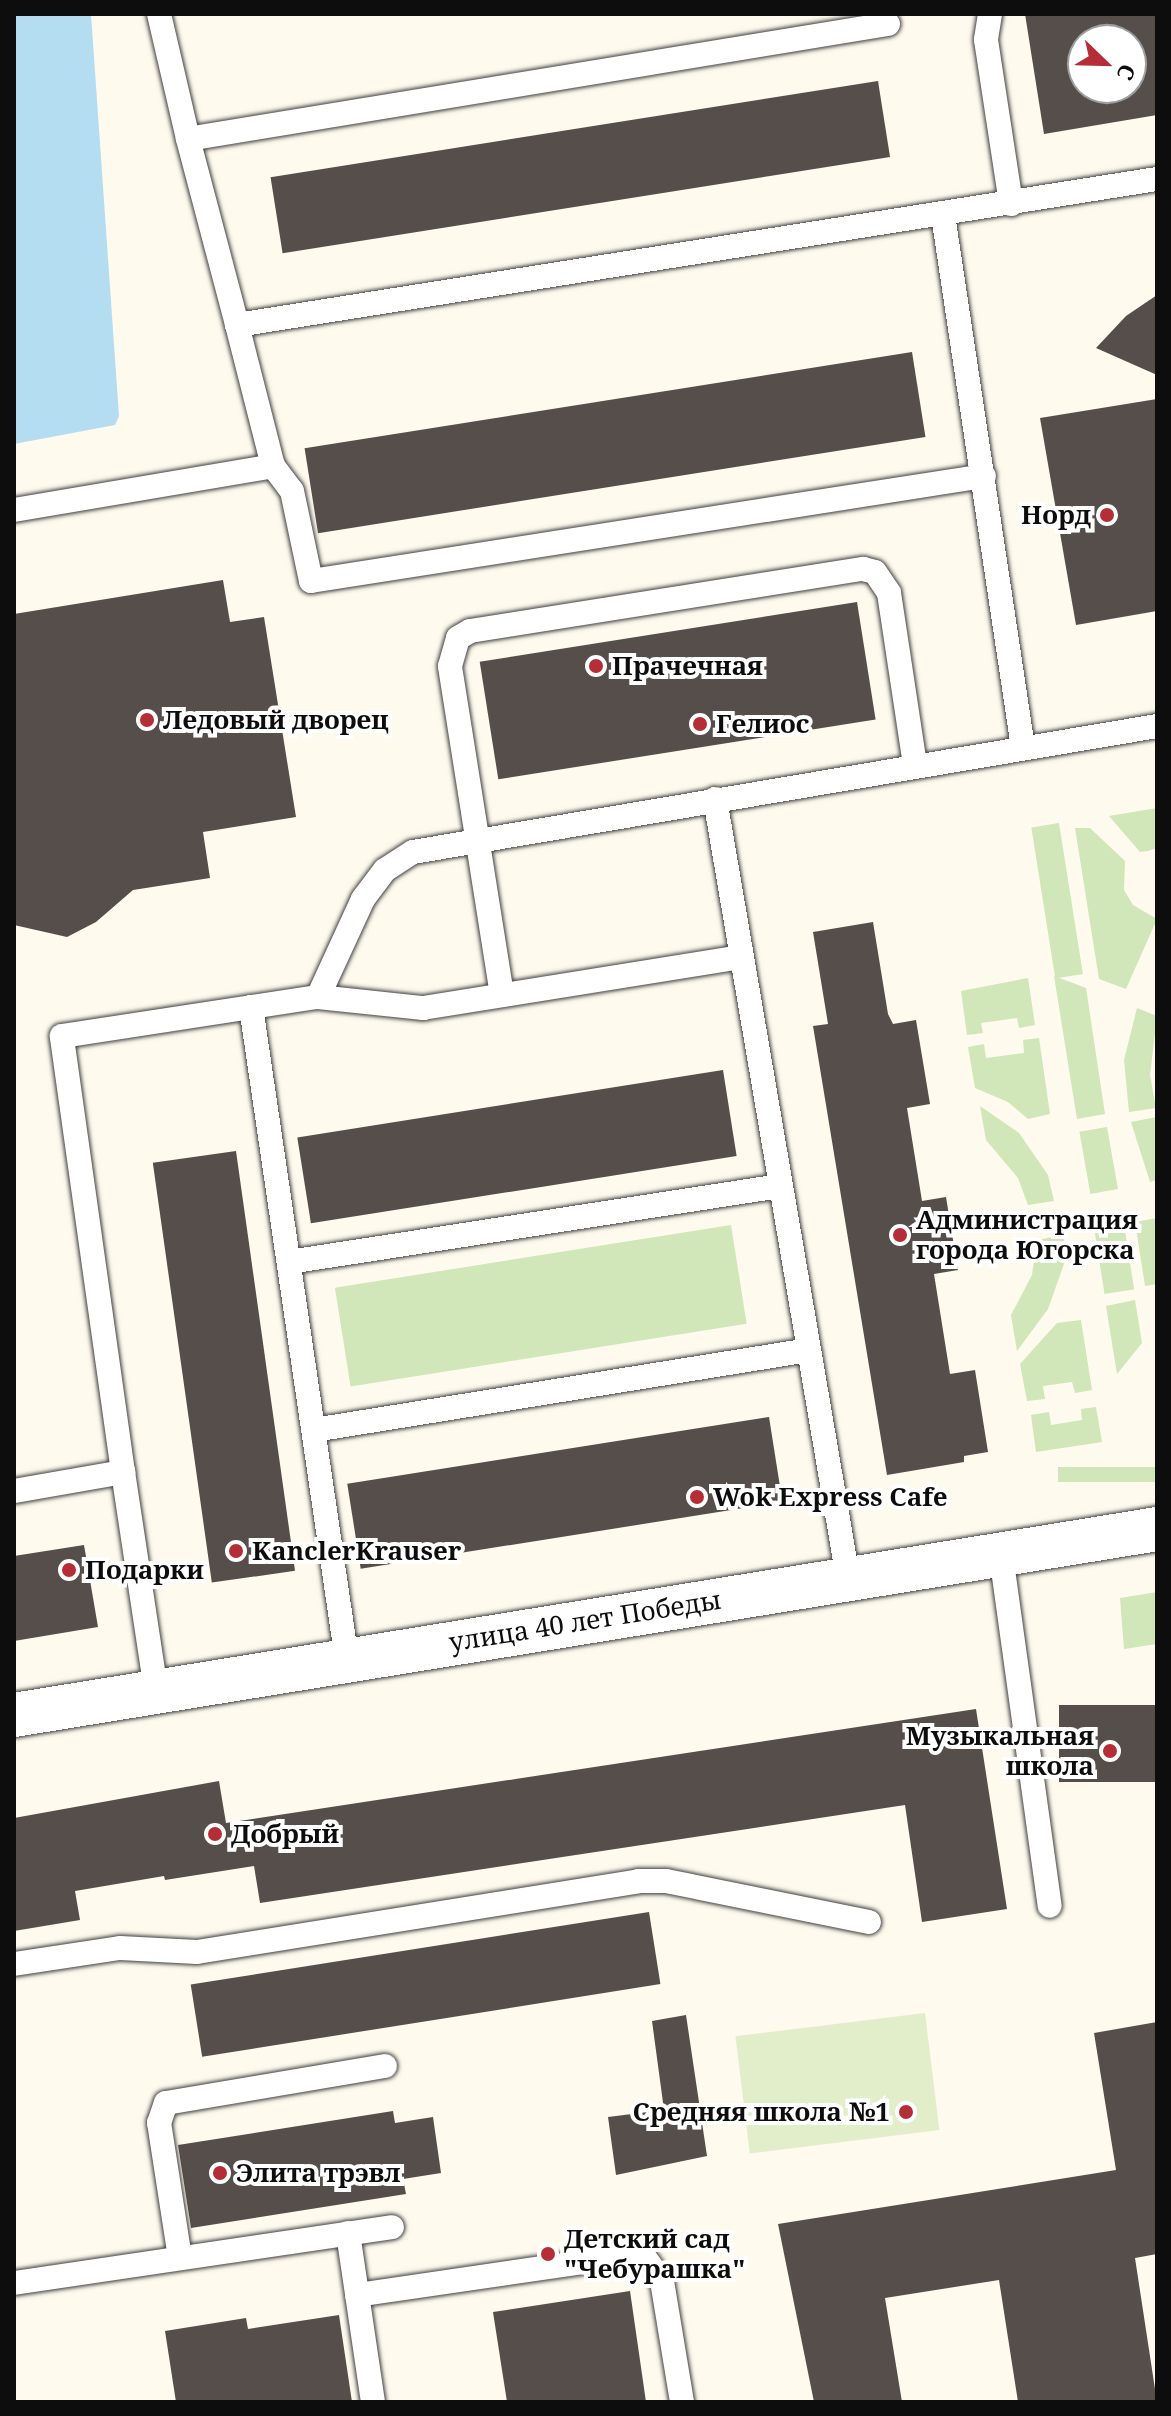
<!DOCTYPE html>
<html>
<head>
<meta charset="utf-8">
<style>
  body { margin:0 }
  #map { position:relative; width:1171px; height:2416px; overflow:hidden; background:#fefaed; font-family:"Noto Serif",serif }
  div>[style] { position:absolute }
  .green>* { inset:0; background:#d1e6b9; transform-origin:0 0 }
  .pitch>* { inset:0; background:#e2eeca; transform-origin:0 0 }
  .water>* { inset:0; background:#b5ddf2 }
  .building>* { inset:0; background:#554e4a; transform-origin:0 0 }
  .roads { filter:drop-shadow(0 0 2px #404040) drop-shadow(0 0 2px #404040) }
  .lane>* { height:24px; margin:-12px; padding:0 12px; transform-origin:12px; border-radius:12px; background:#fff }
  .street>* { height:44px; margin:-22px; padding:0 22px; transform-origin:22px; border-radius:22px; background:#fff }
  .dots>* { width:22px; height:22px; translate:-50% -50%; box-sizing:border-box; border:4px solid #fff; border-radius:50% }
  span { translate:-50% -50%; white-space:nowrap; text-align:center; line-height:1.15; -webkit-text-stroke:8px #fff; paint-order:stroke }
  .poi-label { font-size:26px; color:#0d0d0d; font-weight:700 }
  .right { translate:-100% -50%; text-align:right }
  .left { translate:0 -50%; text-align:left }
  .street-label { font-size:26px; color:#0d0d0d }
  .frame { position:absolute; inset:0; border:16px solid #0d0d0d; pointer-events:none }
  .north { position:absolute; left:1067px; top:24px; width:80px; height:80px; box-sizing:border-box; background:#fff; border:2px solid #9e9e9e; border-radius:50%; rotate:113deg; font-size:22px; font-weight:700; line-height:32px; text-align:center; color:#0d0d0d }
  .north::after { content:''; display:block; margin:auto; width:28px; height:36px; background:#b52d36; clip-path:polygon(50% 0,100% 100%,50% 72%,0 100%) }
</style>
</head>
<body>
<div id="map">
  <div class="green">
    <i style="clip-path:polygon(1157px 808px,1157px 848px,1148px 851px,1140px 852px,1109px 816px)"></i>
    <i style="left:1059px;top:823px;width:153px;height:28px;rotate:81deg"></i>
    <i style="clip-path:polygon(1075px 828px,1090px 828px,1125px 861px,1124px 890px,1133px 905px,1157px 919px,1126px 989px,1099px 979px)"></i>
    <i style="clip-path:polygon(1054px 976px,1086px 988px,1105px 1114px,1077px 1119px)"></i>
    <i style="clip-path:polygon(1028px 978px,1035px 1025px,1019px 1028px,1017px 1018px,981px 1023px,983px 1033px,967px 1035px,961px 991px)"></i>
    <i style="clip-path:polygon(1137px 1008px,1157px 1016px,1150px 1075px,1156px 1108px,1129px 1112px,1124px 1060px)"></i>
    <i style="clip-path:polygon(1039px 1038px,1050px 1114px,1028px 1119px,1008px 1102px,975px 1088px,968px 1047px,984px 1044px,986px 1058px,1024px 1053px,1023px 1040px)"></i>
    <i style="clip-path:polygon(980px 1106px,1019px 1133px,1048px 1175px,1054px 1201px,1028px 1205px,1018px 1178px,986px 1140px)"></i>
    <i style="clip-path:polygon(1157px 1117px,1157px 1180px,1150px 1182px,1131px 1122px)"></i>
    <i style="left:1107px;top:1127px;width:63px;height:28px;rotate:80deg"></i>
    <i style="clip-path:polygon(1157px 1218px,1157px 1284px,1145px 1286px,1135px 1222px)"></i>
    <i style="left:731px;top:1225px;width:100px;height:401px;rotate:81deg"></i>
    <i style="left:1124px;top:1225px;width:65px;height:30px;rotate:81deg"></i>
    <i style="clip-path:polygon(1064px 1235px,1065px 1261px,1048px 1309px,1017px 1351px,1011px 1315px,1032px 1275px,1037px 1240px)"></i>
    <i style="clip-path:polygon(1135px 1300px,1142px 1343px,1117px 1374px,1106px 1306px)"></i>
    <i style="clip-path:polygon(1081px 1320px,1092px 1390px,1075px 1393px,1072px 1382px,1043px 1386px,1045px 1399px,1027px 1401px,1020px 1364px,1057px 1323px)"></i>
    <i style="clip-path:polygon(1096px 1407px,1102px 1442px,1036px 1452px,1031px 1415px,1049px 1412px,1051px 1425px,1082px 1420px,1081px 1409px)"></i>
    <i style="left:1157px;top:1467px;width:15px;height:99px;rotate:90deg"></i>
    <i style="clip-path:polygon(1157px 1592px,1157px 1644px,1124px 1649px,1120px 1598px)"></i>
  </div>
  <div class="pitch">
    <i style="left:925px;top:2013px;width:118px;height:191px;rotate:83deg"></i>
  </div>
  <div class="water">
    <i style="clip-path:polygon(14px 14px,91px 14px,119px 416px,115px 425px,14px 444px)"></i>
  </div>
  <div class="building">
    <i style="clip-path:polygon(evenodd,1025px 14px,1157px 14px,1157px 115px,1044px 134px,1025px 14px,1083px 40px,1131px 40px,1131px 88px,1083px 88px,1083px 40px)"></i>
    <i style="left:878px;top:81px;width:77px;height:615px;rotate:81deg"></i>
    <i style="clip-path:polygon(1157px 295px,1157px 375px,1096px 348px,1126px 316px)"></i>
    <i style="left:912px;top:352px;width:86px;height:615px;rotate:81deg"></i>
    <i style="clip-path:polygon(1157px 399px,1157px 611px,1076px 625px,1040px 418px)"></i>
    <i style="clip-path:polygon(223px 580px,230px 622px,264px 617px,296px 817px,203px 832px,210px 878px,133px 890px,96px 922px,67px 937px,14px 925px,14px 614px)"></i>
    <i style="left:857px;top:602px;width:119px;height:382px;rotate:81deg"></i>
    <i style="clip-path:polygon(873px 922px,888px 1014px,893px 1024px,916px 1020px,930px 1104px,907px 1108px,922px 1201px,946px 1197px,958px 1270px,934px 1274px,950px 1374px,975px 1370px,988px 1452px,964px 1456px,964px 1462px,887px 1475px,813px 1026px,828px 1024px,813px 932px)"></i>
    <i style="left:723px;top:1070px;width:87px;height:431px;rotate:81deg"></i>
    <i style="left:236px;top:1151px;width:424px;height:84px;rotate:82deg"></i>
    <i style="left:769px;top:1417px;width:86px;height:427px;rotate:81deg"></i>
    <i style="clip-path:polygon(84px 1545px,98px 1627px,14px 1641px,14px 1556px)"></i>
    <i style="left:1157px;top:1705px;width:77px;height:98px;rotate:90deg"></i>
    <i style="clip-path:polygon(976px 1709px,1007px 1909px,922px 1922px,905px 1805px,260px 1903px,254px 1866px,165px 1880px,164px 1876px,75px 1891px,80px 1920px,14px 1931px,14px 1818px,219px 1781px,226px 1823px)"></i>
    <i style="left:649px;top:1912px;width:73px;height:464px;rotate:81deg"></i>
    <i style="clip-path:polygon(686px 2015px,707px 2156px,616px 2175px,608px 2117px,664px 2110px,652px 2021px)"></i>
    <i style="clip-path:polygon(1157px 2022px,1157px 2254px,1135px 2258px,1157px 2402px,1018px 2402px,999px 2280px,885px 2298px,902px 2402px,814px 2402px,778px 2224px,1116px 2170px,1094px 2033px)"></i>
    <i style="clip-path:polygon(393px 2111px,395px 2123px,433px 2117px,441px 2173px,403px 2179px,406px 2194px,191px 2228px,178px 2145px)"></i>
    <i style="clip-path:polygon(630px 2291px,646px 2402px,507px 2402px,493px 2312px)"></i>
    <i style="clip-path:polygon(339px 2315px,352px 2402px,176px 2402px,165px 2331px,246px 2318px,248px 2329px)"></i>
  </div>
  <div class="roads">
    <div class="lane">
      <i style="left:159px;top:14px;width:128px;rotate:76.9deg"></i>
      <i style="left:990px;top:14px;width:26px;rotate:99deg"></i>
      <i style="left:986px;top:40px;width:166px;rotate:81.3deg"></i>
      <i style="left:888px;top:24px;width:709px;rotate:170.67deg"></i>
      <i style="left:188px;top:139px;width:192px;rotate:75.2deg"></i>
      <i style="left:237px;top:325px;width:932px;rotate:-9.02deg"></i>
      <i style="left:943px;top:215px;width:539px;rotate:81.46deg"></i>
      <i style="left:273px;top:466px;width:31px;rotate:53deg"></i>
      <i style="left:292px;top:491px;width:92px;rotate:78.1deg"></i>
      <i style="left:311px;top:581px;width:681px;rotate:-8.87deg"></i>
      <i style="left:14px;top:510px;width:263px;rotate:-9.6deg"></i>
      <i style="left:273px;top:466px;width:146px;rotate:-104.3deg"></i>
      <i style="left:715px;top:799px;width:790px;rotate:80.31deg"></i>
      <i style="left:502px;top:995px;width:333px;rotate:-99deg"></i>
      <i style="left:450px;top:666px;width:29px;rotate:-74deg"></i>
      <i style="left:458px;top:638px;width:14px;rotate:-30deg"></i>
      <i style="left:470px;top:631px;width:398px;rotate:-9deg"></i>
      <i style="left:863px;top:569px;width:12px;rotate:14deg"></i>
      <i style="left:875px;top:572px;width:25px;rotate:56deg"></i>
      <i style="left:889px;top:593px;width:174px;rotate:81.4deg"></i>
      <i style="left:318px;top:997px;width:106px;rotate:6deg"></i>
      <i style="left:423px;top:1008px;width:323px;rotate:-9.1deg"></i>
      <i style="left:251px;top:1007px;width:660px;rotate:81.64deg"></i>
      <i style="left:289px;top:1262px;width:497px;rotate:-8.8deg"></i>
      <i style="left:314px;top:1430px;width:501px;rotate:-9.18deg"></i>
      <i style="left:123px;top:1472px;width:440px;rotate:-98deg"></i>
      <i style="left:62px;top:1036px;width:259px;rotate:-8.7deg"></i>
      <i style="left:318px;top:997px;width:108px;rotate:-65.3deg"></i>
      <i style="left:363px;top:899px;width:36px;rotate:-53deg"></i>
      <i style="left:385px;top:870px;width:33px;rotate:-33deg"></i>
      <i style="left:413px;top:852px;width:755px;rotate:-9.61deg"></i>
      <i style="left:14px;top:1491px;width:111px;rotate:-9.9deg"></i>
      <i style="left:123px;top:1472px;width:221px;rotate:81.4deg"></i>
      <i style="left:1001px;top:1555px;width:354px;rotate:82.1deg"></i>
      <i style="left:14px;top:1964px;width:107px;rotate:-8.6deg"></i>
      <i style="left:120px;top:1948px;width:77px;rotate:3deg"></i>
      <i style="left:197px;top:1952px;width:447px;rotate:-9.1deg"></i>
      <i style="left:638px;top:1881px;width:28px"></i>
      <i style="left:666px;top:1881px;width:207px;rotate:11.4deg"></i>
      <i style="left:348px;top:2233px;width:171px;rotate:81.6deg"></i>
      <i style="left:180px;top:2258px;width:137px;rotate:-98.8deg"></i>
      <i style="left:159px;top:2123px;width:21px;rotate:-71deg"></i>
      <i style="left:166px;top:2103px;width:222px;rotate:-9.6deg"></i>
      <i style="left:14px;top:2283px;width:382px;rotate:-8.4deg"></i>
      <i style="left:357px;top:2295px;width:277px;rotate:-8.3deg"></i>
      <i style="left:631px;top:2255px;width:14px;rotate:12deg"></i>
      <i style="left:645px;top:2258px;width:29px;rotate:54deg"></i>
      <i style="left:662px;top:2281px;width:123px;rotate:80.6deg"></i>
    </div>
    <div class="street">
      <i style="left:14px;top:1715px;width:1158px;rotate:-9.24deg"></i>
    </div>
  </div>
  <div class="dots">
    <i style="left:1107px;top:515px;background:#b52d36"></i>
    <i style="left:596px;top:666px;background:#b52d36"></i>
    <i style="left:147px;top:720px;background:#b52d36"></i>
    <i style="left:700px;top:724px;background:#b52d36"></i>
    <i style="left:900px;top:1235px;background:#b52d36"></i>
    <i style="left:697px;top:1497px;background:#b52d36"></i>
    <i style="left:236px;top:1551px;background:#b52d36"></i>
    <i style="left:69px;top:1570px;background:#b52d36"></i>
    <i style="left:1110px;top:1751px;background:#b52d36"></i>
    <i style="left:215px;top:1834px;background:#b52d36"></i>
    <i style="left:906px;top:2112px;background:#b52d36"></i>
    <i style="left:220px;top:2173px;background:#b52d36"></i>
    <i style="left:548px;top:2254px;background:#b52d36"></i>
  </div>
  <div class="poi-label">
    <span class="right" style="left:1091px;top:515px">Норд</span>
    <span class="left" style="left:612px;top:666px">Прачечная</span>
    <span class="left" style="left:163px;top:720px">Ледовый дворец</span>
    <span class="left" style="left:716px;top:724px">Гелиос</span>
    <span class="left" style="left:916px;top:1235px">Администрация<br>города Югорска</span>
    <span class="left" style="left:713px;top:1497px">Wok Express Cafe</span>
    <span class="left" style="left:252px;top:1551px">KanclerKrauser</span>
    <span class="left" style="left:85px;top:1570px">Подарки</span>
    <span class="right" style="left:1094px;top:1751px">Музыкальная<br>школа</span>
    <span class="left" style="left:231px;top:1834px">Добрый</span>
    <span class="right" style="left:890px;top:2112px">Средняя школа №1</span>
    <span class="left" style="left:236px;top:2173px">Элита трэвл</span>
    <span class="left" style="left:564px;top:2254px">Детский сад<br>"Чебурашка"</span>
  </div>
  <div class="street-label">
    <span style="left:585px;top:1621px;rotate:-9deg">улица 40 лет Победы</span>
  </div>
  <div class="frame"></div>
  <div class="north">С</div>
</div>
</body>
</html>
